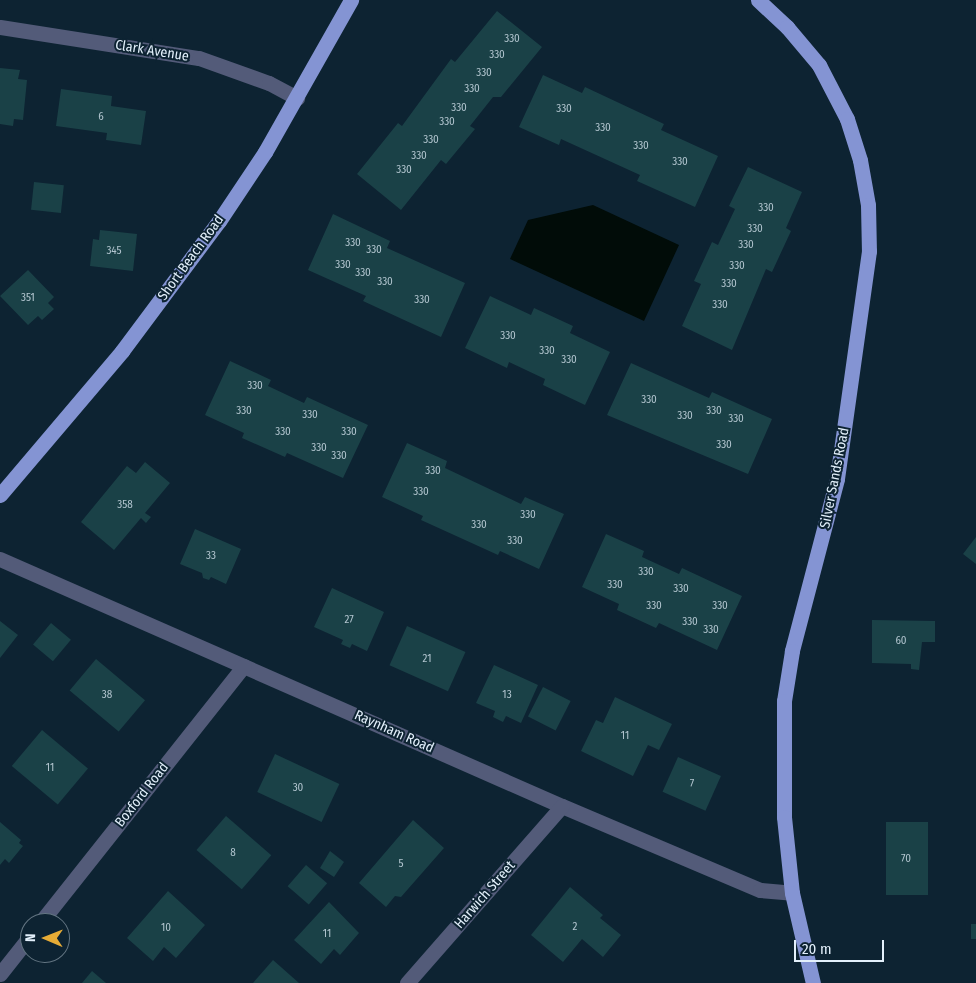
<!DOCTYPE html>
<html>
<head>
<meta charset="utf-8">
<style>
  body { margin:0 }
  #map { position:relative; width:976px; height:983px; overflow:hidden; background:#0d2332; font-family:"Fira Sans Condensed",sans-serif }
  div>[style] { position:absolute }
  .water>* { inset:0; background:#010c08 }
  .building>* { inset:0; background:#1a4147; transform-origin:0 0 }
  .minor>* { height:15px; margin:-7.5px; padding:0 7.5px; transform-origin:7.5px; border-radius:7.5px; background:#535b79 }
  .major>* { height:15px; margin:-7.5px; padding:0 7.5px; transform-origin:7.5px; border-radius:7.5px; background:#8494d3 }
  span { translate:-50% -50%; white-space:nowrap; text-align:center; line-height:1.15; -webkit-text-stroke:4px #0d2332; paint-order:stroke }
  .number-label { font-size:11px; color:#b1c4ce }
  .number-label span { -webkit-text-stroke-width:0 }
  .street-label { font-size:14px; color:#e3f0fb }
  .north { position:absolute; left:20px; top:913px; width:50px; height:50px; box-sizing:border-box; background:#0d2332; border:1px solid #637582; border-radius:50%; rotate:271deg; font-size:14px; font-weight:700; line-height:20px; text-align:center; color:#e3f0fb }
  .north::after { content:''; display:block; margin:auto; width:18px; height:22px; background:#e7ac36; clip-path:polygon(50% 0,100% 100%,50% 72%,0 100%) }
  .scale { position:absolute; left:794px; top:940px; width:90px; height:22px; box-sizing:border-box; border:2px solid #e3f0fb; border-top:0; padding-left:6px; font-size:15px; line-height:18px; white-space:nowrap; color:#e3f0fb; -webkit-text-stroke:4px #0d2332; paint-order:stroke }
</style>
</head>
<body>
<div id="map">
  <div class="water">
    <i style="clip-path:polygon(593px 205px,679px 245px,644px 321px,510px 259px,528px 220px)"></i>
  </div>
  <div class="building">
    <i style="clip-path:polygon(497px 11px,542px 47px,501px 97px,493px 97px,470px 126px,475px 129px,446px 164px,441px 160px,401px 210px,357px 174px,398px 123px,402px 126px,451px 59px,455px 62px)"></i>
    <i style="clip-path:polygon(0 68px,20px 70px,18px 79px,27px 80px,23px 120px,14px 119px,13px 126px,0 124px)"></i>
    <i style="clip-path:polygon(543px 75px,582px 93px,585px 87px,664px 124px,661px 130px,718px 156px,695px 207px,637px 181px,640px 175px,561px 139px,559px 145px,519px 127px)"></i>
    <i style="clip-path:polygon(61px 89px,112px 96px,111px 106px,146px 111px,141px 145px,106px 140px,107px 133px,56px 126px)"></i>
    <i style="clip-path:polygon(748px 167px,802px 192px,786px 228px,791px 231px,772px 272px,766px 269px,732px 350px,682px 326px,701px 284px,694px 281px,712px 242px,718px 245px,735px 209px,729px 206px)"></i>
    <i style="left:34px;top:182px;width:30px;height:28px;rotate:6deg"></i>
    <i style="clip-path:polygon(333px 214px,390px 241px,387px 248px,465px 283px,441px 337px,363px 301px,366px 296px,308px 270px)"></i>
    <i style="clip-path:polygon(100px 230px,137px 234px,133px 271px,90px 266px,93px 239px,99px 240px)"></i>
    <i style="clip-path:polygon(28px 270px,54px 297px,48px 303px,54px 309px,42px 320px,38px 316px,28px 325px,0 296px)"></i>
    <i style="clip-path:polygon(490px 296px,531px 315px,534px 308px,573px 326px,570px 333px,610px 352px,585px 405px,543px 385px,545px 379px,509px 362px,507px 368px,465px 348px)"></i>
    <i style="clip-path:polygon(230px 361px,271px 380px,268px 386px,304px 403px,307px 397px,368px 425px,343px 478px,287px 453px,285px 457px,242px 438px,244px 433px,205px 415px)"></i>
    <i style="clip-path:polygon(631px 363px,709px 398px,712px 392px,772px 419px,748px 474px,607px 415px)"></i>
    <i style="clip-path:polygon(407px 443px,447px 461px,445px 468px,521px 504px,525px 497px,564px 514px,539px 569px,500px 551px,498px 555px,421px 520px,423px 516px,382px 497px)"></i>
    <i style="clip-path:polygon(145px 462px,170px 483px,145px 513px,151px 517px,146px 523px,141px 518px,114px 550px,81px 522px,127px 466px,136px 473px)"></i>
    <i style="clip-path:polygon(195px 529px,241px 549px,226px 584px,211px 577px,209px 580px,203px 578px,202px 573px,180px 564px)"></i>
    <i style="clip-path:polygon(606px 534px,644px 551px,642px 557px,679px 574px,682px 568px,742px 596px,717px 650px,659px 623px,656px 628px,617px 610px,619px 604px,582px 587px)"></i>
    <i style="clip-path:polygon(976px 537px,976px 564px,963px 554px)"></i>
    <i style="clip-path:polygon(332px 588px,384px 612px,367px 651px,352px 644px,350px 648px,341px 644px,343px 640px,314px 627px)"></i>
    <i style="clip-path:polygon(872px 620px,935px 621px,935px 642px,922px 642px,919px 670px,911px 669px,911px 664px,872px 663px)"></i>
    <i style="clip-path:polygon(0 621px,18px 635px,0 658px)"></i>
    <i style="left:51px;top:623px;width:26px;height:28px;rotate:40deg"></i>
    <i style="left:407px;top:626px;width:64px;height:43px;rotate:24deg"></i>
    <i style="left:96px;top:659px;width:64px;height:41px;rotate:40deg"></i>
    <i style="clip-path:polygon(494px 665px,538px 685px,521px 723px,506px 716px,503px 722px,493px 717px,495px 711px,476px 703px)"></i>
    <i style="left:543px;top:687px;width:31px;height:33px;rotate:27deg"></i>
    <i style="clip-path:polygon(615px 697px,672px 724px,659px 750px,648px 745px,633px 776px,581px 751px,596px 720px,603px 723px)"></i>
    <i style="left:42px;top:730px;width:60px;height:47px;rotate:40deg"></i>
    <i style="left:275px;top:754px;width:71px;height:42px;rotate:25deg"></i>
    <i style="left:678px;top:757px;width:47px;height:38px;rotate:24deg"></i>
    <i style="left:226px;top:816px;width:60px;height:45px;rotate:41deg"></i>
    <i style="clip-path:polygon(413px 820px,444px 848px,401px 897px,395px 896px,386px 907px,359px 883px)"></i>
    <i style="clip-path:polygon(0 822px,21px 840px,19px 843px,23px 846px,9px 863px,5px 859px,0 865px)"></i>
    <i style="left:886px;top:822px;width:42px;height:73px"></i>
    <i style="clip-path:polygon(330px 851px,344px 862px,334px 877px,320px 868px)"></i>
    <i style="left:306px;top:865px;width:28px;height:28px;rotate:41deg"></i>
    <i style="clip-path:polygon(570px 887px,603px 915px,600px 918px,621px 935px,603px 957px,582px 939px,563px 962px,531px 935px)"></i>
    <i style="clip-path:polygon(168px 891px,205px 925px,176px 958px,164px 947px,153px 961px,127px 938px)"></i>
    <i style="clip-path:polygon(329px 902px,359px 933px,340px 955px,334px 949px,321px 964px,294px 940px)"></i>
    <i style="left:971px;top:924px;width:5px;height:15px"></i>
    <i style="clip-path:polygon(273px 960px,299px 983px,253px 983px)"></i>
    <i style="clip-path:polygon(92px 971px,106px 983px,82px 983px)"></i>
  </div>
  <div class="minor">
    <i style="left:0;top:27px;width:201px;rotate:8.9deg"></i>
    <i style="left:199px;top:58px;width:74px;rotate:19.7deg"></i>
    <i style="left:269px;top:83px;width:32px;rotate:28deg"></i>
    <i style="left:0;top:559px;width:614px;rotate:23.73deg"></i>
    <i style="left:562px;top:806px;width:215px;rotate:23deg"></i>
    <i style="left:760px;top:890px;width:32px;rotate:5deg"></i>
    <i style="left:40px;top:923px;width:328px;rotate:-51.6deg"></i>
    <i style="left:0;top:974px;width:48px;rotate:-51.7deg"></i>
    <i style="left:407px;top:983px;width:235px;rotate:-48.8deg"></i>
  </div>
  <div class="major">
    <i style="left:758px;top:0;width:40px;rotate:43deg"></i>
    <i style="left:787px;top:27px;width:50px;rotate:49.9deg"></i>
    <i style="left:819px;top:65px;width:61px;rotate:62.6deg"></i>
    <i style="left:847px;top:119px;width:43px;rotate:72.4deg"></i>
    <i style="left:860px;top:160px;width:46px;rotate:79.9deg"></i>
    <i style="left:868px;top:205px;width:46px;rotate:88.8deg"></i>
    <i style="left:869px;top:251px;width:230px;rotate:98deg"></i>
    <i style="left:837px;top:479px;width:178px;rotate:104.7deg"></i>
    <i style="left:792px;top:651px;width:51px;rotate:99.1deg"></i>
    <i style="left:784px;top:701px;width:116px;rotate:90deg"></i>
    <i style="left:784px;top:817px;width:76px;rotate:84deg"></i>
    <i style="left:792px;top:893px;width:92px;rotate:76.9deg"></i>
    <i style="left:0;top:495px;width:189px;rotate:-49.7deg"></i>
    <i style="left:122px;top:351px;width:162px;rotate:-53.3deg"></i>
    <i style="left:219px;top:221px;width:83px;rotate:-56.3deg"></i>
    <i style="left:265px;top:152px;width:175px;rotate:-60.5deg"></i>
  </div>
  <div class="number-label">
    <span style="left:512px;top:39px">330</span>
    <span style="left:497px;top:55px">330</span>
    <span style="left:484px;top:73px">330</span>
    <span style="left:472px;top:89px">330</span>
    <span style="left:459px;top:108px">330</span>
    <span style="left:564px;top:109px">330</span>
    <span style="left:101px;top:117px">6</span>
    <span style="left:447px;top:122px">330</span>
    <span style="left:603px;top:128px">330</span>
    <span style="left:431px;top:140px">330</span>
    <span style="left:641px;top:146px">330</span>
    <span style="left:419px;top:156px">330</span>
    <span style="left:680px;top:162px">330</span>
    <span style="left:404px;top:170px">330</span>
    <span style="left:766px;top:208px">330</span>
    <span style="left:755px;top:229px">330</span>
    <span style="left:353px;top:243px">330</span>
    <span style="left:746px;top:245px">330</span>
    <span style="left:374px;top:250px">330</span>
    <span style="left:114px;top:251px">345</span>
    <span style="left:343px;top:265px">330</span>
    <span style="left:737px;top:266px">330</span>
    <span style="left:363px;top:273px">330</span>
    <span style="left:385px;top:282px">330</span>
    <span style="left:729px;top:284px">330</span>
    <span style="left:28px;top:298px">351</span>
    <span style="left:422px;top:300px">330</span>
    <span style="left:720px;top:305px">330</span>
    <span style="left:508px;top:336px">330</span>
    <span style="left:547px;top:351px">330</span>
    <span style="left:569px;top:360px">330</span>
    <span style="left:255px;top:386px">330</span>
    <span style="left:649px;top:400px">330</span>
    <span style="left:244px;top:411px">330</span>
    <span style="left:714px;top:411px">330</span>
    <span style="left:310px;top:415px">330</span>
    <span style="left:685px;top:416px">330</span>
    <span style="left:736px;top:419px">330</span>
    <span style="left:283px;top:432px">330</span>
    <span style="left:349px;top:432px">330</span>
    <span style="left:724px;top:445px">330</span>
    <span style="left:319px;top:448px">330</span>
    <span style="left:339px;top:456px">330</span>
    <span style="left:433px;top:471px">330</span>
    <span style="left:421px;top:492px">330</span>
    <span style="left:125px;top:505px">358</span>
    <span style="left:528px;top:515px">330</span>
    <span style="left:479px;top:525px">330</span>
    <span style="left:515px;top:541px">330</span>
    <span style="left:211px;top:556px">33</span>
    <span style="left:646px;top:572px">330</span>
    <span style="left:615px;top:585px">330</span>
    <span style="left:681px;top:589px">330</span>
    <span style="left:654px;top:606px">330</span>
    <span style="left:720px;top:606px">330</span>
    <span style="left:349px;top:620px">27</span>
    <span style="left:690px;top:622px">330</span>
    <span style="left:711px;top:630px">330</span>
    <span style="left:901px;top:641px">60</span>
    <span style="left:427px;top:659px">21</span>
    <span style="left:107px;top:695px">38</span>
    <span style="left:507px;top:695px">13</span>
    <span style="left:625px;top:736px">11</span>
    <span style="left:50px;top:768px">11</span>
    <span style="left:692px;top:784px">7</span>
    <span style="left:298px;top:788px">30</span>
    <span style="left:233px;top:853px">8</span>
    <span style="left:906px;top:859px">70</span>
    <span style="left:401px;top:864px">5</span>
    <span style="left:575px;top:927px">2</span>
    <span style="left:166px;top:928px">10</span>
    <span style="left:327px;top:934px">11</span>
  </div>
  <div class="street-label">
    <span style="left:152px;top:51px;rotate:9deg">Clark Avenue</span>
    <span style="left:191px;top:258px;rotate:-54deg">Short Beach Road</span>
    <span style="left:835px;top:478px;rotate:-79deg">Silver Sands Road</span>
    <span style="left:394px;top:732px;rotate:24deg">Raynham Road</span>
    <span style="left:142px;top:795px;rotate:-52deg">Boxford Road</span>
    <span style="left:485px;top:895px;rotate:-49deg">Harwich Street</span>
  </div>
  <div class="north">N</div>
  <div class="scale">20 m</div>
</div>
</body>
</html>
